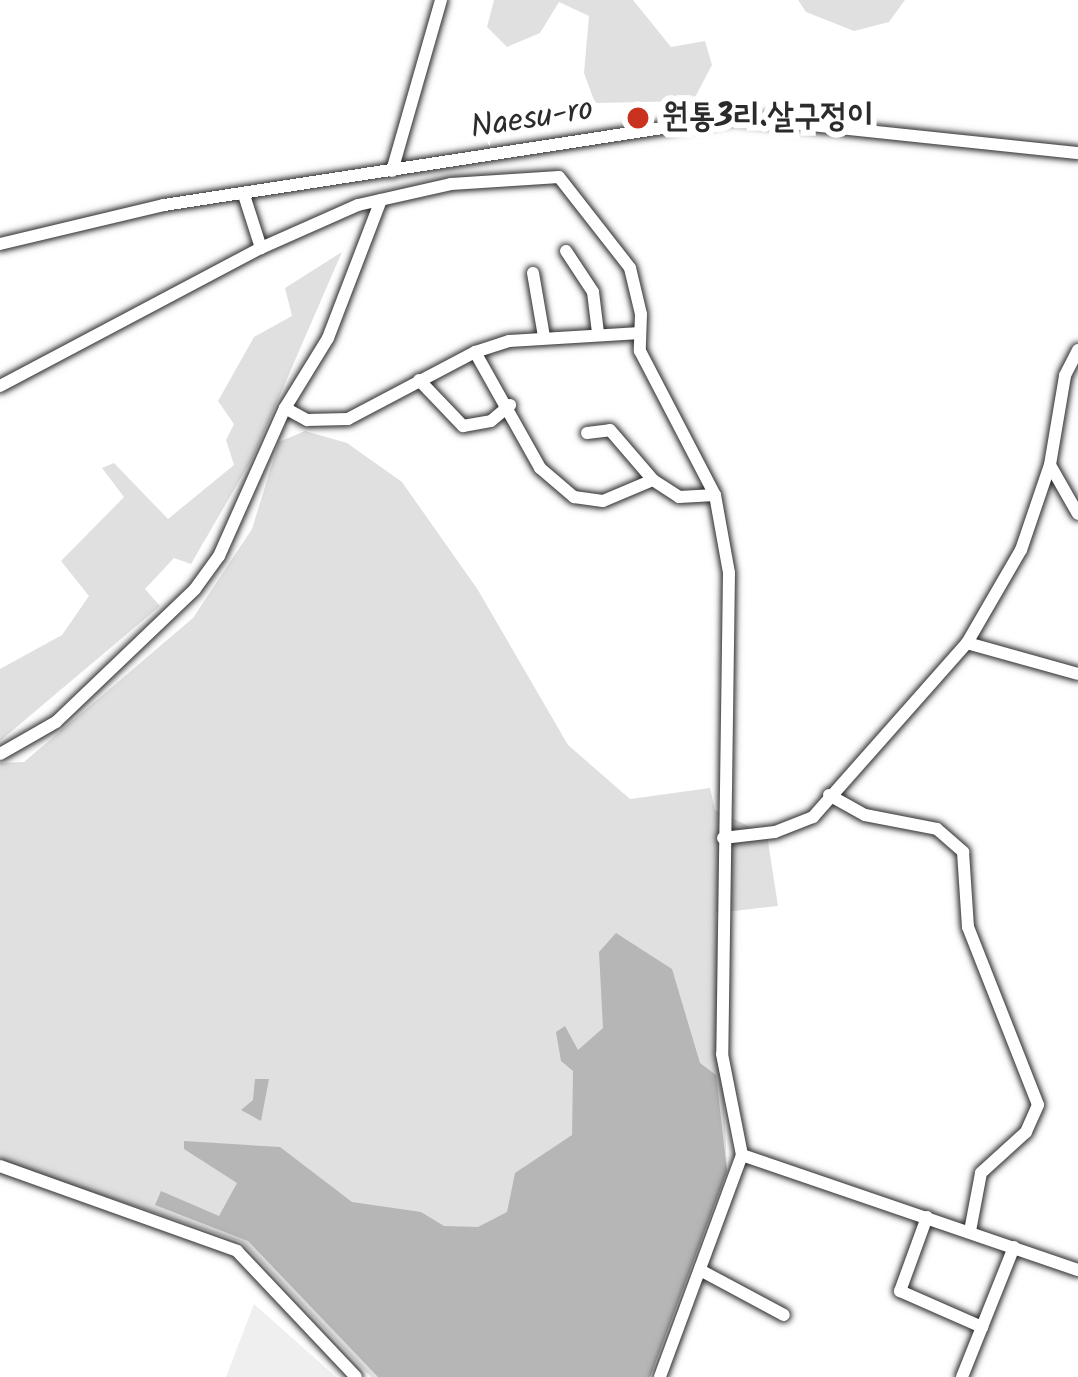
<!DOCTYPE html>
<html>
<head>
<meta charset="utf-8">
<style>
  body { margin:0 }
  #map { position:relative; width:1078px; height:1377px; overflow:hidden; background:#fff; font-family:Kalam,"Poor Story",sans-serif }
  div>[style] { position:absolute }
  .built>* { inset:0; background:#efefef }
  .green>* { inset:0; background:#e0e0e0 }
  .water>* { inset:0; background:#b6b6b6 }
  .roads { filter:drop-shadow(0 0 3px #2b2b2b) drop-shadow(0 0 3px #2b2b2b) }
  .minor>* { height:12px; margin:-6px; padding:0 6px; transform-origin:6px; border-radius:6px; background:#fff }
  .dots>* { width:33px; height:33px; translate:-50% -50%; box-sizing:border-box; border:6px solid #fff; border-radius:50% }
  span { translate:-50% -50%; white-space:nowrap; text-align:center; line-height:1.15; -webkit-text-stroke:12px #fff; paint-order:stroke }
  .poi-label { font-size:33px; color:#2b2b2b; font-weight:700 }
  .left { translate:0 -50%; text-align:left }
  .street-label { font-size:33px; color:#2b2b2b }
</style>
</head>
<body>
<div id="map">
  <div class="built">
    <i style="clip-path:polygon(254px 1304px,336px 1377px,226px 1377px)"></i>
  </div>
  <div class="green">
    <i style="clip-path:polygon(494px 0,633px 0,671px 47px,705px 41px,712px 65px,693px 101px,595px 103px,584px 73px,589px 16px,559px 2px,540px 33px,507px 47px,487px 27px)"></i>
    <i style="clip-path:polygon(798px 0,905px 0,889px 22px,854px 31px,806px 12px)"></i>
    <i style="clip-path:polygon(342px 252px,253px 457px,191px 564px,174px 558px,145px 589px,160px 606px,0 741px,0 669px,62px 635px,89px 596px,61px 561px,124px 497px,102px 468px,114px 463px,168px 519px,234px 465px,226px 440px,234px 424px,218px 401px,254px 337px,292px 316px,285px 288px)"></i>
    <i style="clip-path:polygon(305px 431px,347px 443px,402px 482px,478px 590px,568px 745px,630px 799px,710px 788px,715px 810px,767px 835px,778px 906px,716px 913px,727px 1171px,650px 1377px,371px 1377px,242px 1242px,0 1161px,0 763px,24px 762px,193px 618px,252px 529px,279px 442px)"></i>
  </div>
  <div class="water">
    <i style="clip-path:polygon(616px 933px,672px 969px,700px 1063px,716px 1075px,727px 1171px,650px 1377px,378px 1377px,248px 1241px,155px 1205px,161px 1191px,219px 1216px,237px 1183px,184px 1149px,184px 1141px,280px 1147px,352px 1202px,421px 1212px,444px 1226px,478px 1227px,507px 1212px,515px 1173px,572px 1135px,573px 1071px,561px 1061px,556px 1032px,565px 1026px,578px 1050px,603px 1028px,599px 952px)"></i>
    <i style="clip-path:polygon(255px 1079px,269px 1079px,261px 1121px,241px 1110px,253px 1100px)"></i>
  </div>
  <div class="roads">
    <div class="minor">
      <i style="left:392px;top:171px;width:178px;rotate:-74deg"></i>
      <i style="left:244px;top:195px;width:56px;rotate:72.2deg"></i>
      <i style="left:0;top:244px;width:169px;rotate:-13.4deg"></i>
      <i style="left:164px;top:205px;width:577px;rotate:-8.78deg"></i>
      <i style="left:734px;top:117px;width:346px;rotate:6deg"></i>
      <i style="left:566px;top:251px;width:49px;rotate:56.6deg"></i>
      <i style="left:593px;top:292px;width:39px;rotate:83deg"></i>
      <i style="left:533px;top:273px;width:65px;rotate:80.2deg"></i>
      <i style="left:640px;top:333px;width:131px;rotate:176.5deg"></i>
      <i style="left:509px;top:341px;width:36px;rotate:162deg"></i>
      <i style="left:475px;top:352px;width:133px;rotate:60.7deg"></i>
      <i style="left:540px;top:468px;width:45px;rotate:40.5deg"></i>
      <i style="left:574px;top:497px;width:29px;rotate:8deg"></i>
      <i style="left:603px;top:501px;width:54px;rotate:-22.8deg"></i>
      <i style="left:653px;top:480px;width:31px;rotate:33deg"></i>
      <i style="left:679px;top:497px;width:36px;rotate:-3deg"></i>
      <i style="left:1078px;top:350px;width:29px;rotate:117deg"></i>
      <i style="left:1065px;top:376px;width:90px;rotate:99.6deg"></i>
      <i style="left:1050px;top:465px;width:56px;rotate:60.3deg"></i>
      <i style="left:419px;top:380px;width:64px;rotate:46.3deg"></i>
      <i style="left:463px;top:426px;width:28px;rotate:-10deg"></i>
      <i style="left:491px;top:421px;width:25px;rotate:-40deg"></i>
      <i style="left:0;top:386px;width:295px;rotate:-27.9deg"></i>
      <i style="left:261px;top:248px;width:106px;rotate:-23.9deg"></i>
      <i style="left:358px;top:205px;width:95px;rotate:-12.7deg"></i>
      <i style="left:451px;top:184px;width:108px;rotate:-3.7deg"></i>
      <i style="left:559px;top:177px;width:115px;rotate:52deg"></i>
      <i style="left:630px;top:268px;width:47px;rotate:76.6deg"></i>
      <i style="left:641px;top:314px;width:37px;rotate:92deg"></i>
      <i style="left:640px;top:351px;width:162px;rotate:62.5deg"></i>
      <i style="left:715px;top:495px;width:79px;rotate:79.8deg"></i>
      <i style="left:729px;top:573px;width:481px;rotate:90.8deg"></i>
      <i style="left:722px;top:1054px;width:103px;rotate:78.8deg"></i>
      <i style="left:742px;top:1155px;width:237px;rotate:110.3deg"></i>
      <i style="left:285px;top:408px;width:82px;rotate:-58.4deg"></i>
      <i style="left:328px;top:338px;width:148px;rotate:-69deg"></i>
      <i style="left:587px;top:433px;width:23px;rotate:-7deg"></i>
      <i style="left:610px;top:430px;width:66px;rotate:49.3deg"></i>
      <i style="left:967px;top:643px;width:115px;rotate:15.6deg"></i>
      <i style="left:0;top:754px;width:64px;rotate:-29.7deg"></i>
      <i style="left:56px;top:722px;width:192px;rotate:-43.7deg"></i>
      <i style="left:195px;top:589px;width:41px;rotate:-54deg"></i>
      <i style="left:219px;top:556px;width:162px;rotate:-66deg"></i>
      <i style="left:285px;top:408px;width:25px;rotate:29deg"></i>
      <i style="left:307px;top:420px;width:41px;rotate:-1.4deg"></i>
      <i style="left:348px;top:419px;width:144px;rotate:-27.8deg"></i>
      <i style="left:829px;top:795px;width:41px;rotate:29.1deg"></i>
      <i style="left:865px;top:815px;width:73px;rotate:11deg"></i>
      <i style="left:937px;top:829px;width:35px;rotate:41deg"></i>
      <i style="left:963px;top:852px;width:75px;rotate:86.2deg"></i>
      <i style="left:968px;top:927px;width:191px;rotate:68.5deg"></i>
      <i style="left:1038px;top:1105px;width:30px;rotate:114deg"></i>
      <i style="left:1026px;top:1132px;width:61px;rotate:137.7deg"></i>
      <i style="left:981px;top:1173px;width:59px;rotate:100.7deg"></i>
      <i style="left:723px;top:838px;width:52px;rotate:-6.6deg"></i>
      <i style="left:775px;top:832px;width:41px;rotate:-21.5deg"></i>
      <i style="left:813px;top:817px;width:232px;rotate:-48.5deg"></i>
      <i style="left:967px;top:643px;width:108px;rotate:-59.9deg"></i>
      <i style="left:1021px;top:550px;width:90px;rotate:-71.2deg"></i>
      <i style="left:742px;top:1155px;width:355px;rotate:18.9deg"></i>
      <i style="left:0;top:1166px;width:252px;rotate:19.7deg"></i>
      <i style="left:237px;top:1251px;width:173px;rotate:46.6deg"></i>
      <i style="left:927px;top:1217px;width:79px;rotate:110deg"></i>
      <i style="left:900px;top:1291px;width:90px;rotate:23.7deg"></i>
      <i style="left:700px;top:1270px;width:95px;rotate:28.2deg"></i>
      <i style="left:962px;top:1377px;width:140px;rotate:-68.2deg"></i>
    </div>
  </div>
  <div class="dots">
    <i style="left:638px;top:118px;background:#c8321e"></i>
  </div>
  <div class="poi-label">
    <span class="left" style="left:662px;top:118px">원통3리.살구정이</span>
  </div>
  <div class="street-label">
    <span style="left:532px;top:120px;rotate:-9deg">Naesu-ro</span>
  </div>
</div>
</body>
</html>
